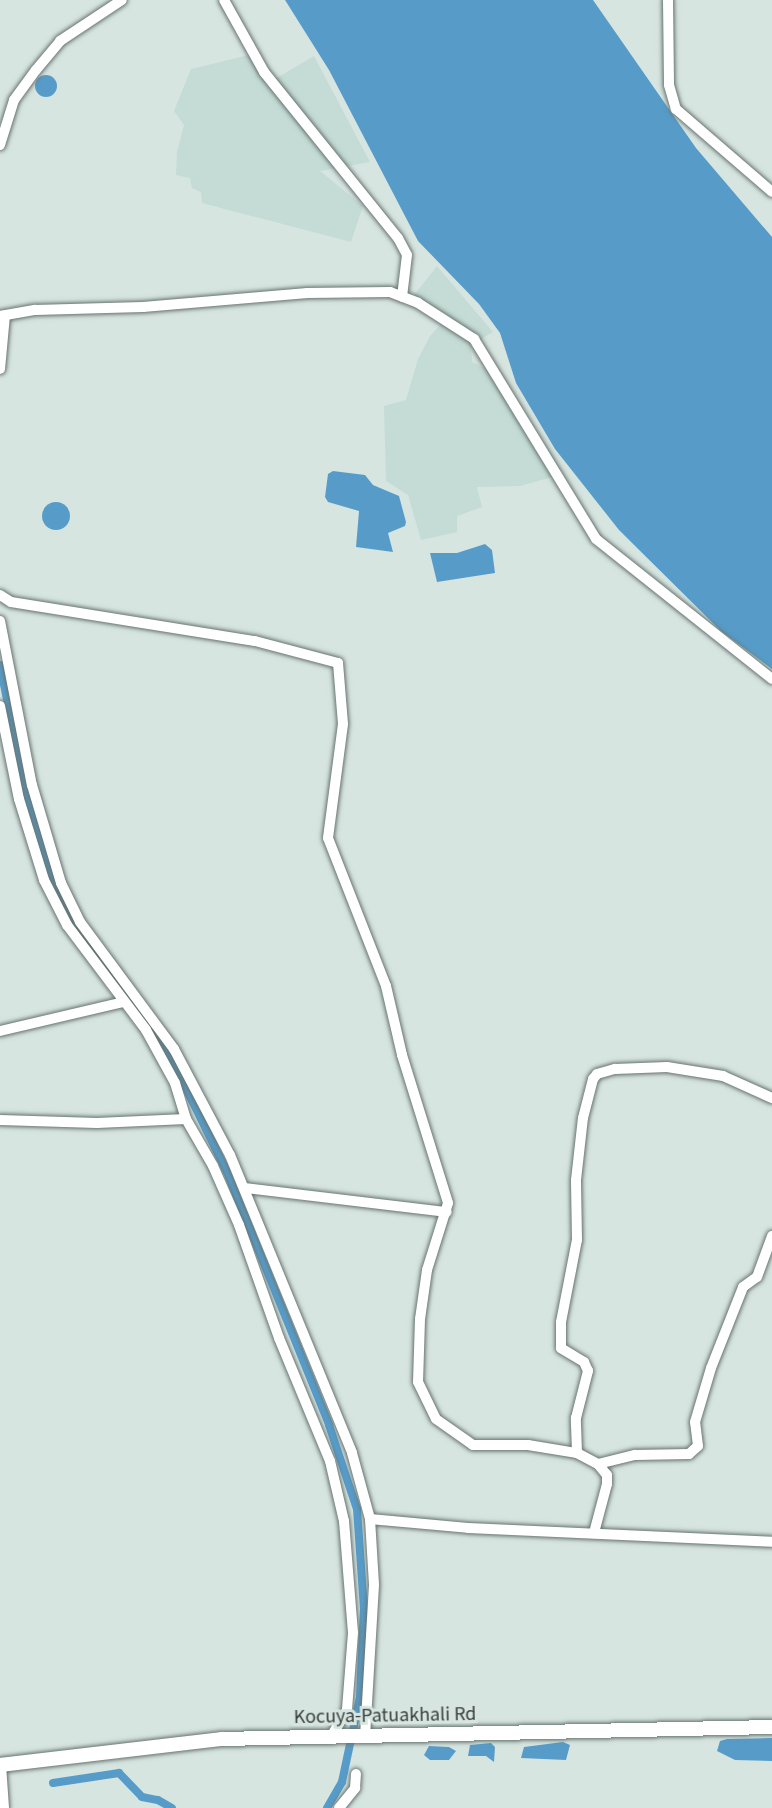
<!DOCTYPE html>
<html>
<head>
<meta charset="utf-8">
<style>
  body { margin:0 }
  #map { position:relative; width:772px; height:1808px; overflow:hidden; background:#d7e5e1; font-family:"Source Sans 3",sans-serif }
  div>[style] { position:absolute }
  .built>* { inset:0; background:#c4dcd5 }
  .water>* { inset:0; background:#579cc9 }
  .round { border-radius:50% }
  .canal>* { height:8px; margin:-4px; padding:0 4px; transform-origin:4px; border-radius:4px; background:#579cc9 }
  .roads { filter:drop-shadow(0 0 2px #677470) drop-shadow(0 0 2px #677470) }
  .minor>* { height:10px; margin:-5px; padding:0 5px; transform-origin:5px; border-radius:5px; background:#fff }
  .major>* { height:14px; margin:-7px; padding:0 7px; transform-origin:7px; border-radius:7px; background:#fff }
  span { translate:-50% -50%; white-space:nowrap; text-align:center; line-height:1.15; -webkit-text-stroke:6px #d7e5e1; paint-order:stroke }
  .street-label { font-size:20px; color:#383e3c }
</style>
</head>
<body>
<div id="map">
  <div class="built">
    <i style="clip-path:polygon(249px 55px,268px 83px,314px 56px,370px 162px,320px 171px,363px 206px,351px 242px,202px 203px,201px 192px,192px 188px,190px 178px,176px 175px,177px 152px,184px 125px,174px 111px,191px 69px)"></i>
    <i style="clip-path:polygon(437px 266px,493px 332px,471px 345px,472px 362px,488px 370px,555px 476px,520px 486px,477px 487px,482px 507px,457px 516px,457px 532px,421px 540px,408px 495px,386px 481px,384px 406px,406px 400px,418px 359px,430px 336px,447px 318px,414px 295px)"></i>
  </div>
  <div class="water">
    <i style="clip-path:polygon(285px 0,593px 0,696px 148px,772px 237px,772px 669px,721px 631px,619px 530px,555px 449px,516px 383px,500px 333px,479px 304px,418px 241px,329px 70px)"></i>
    <i class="round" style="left:35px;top:75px;width:22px;height:22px"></i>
    <i style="clip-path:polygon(333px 471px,365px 475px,373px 485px,399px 496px,406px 522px,405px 526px,388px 533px,393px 552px,356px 547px,359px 511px,328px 502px,325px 497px,328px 474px)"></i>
    <i class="round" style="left:42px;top:502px;width:28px;height:28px"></i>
    <i style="clip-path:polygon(485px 544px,492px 550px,495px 573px,437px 582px,430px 553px,457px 553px)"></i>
    <i style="clip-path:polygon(772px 1738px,772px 1761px,735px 1760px,717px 1751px,720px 1741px,727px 1739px)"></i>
    <i style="clip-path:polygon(563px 1742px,570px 1745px,566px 1760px,521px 1758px,524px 1747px)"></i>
    <i style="clip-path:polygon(491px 1743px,495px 1747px,494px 1762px,486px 1756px,468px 1756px,470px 1745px)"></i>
    <i style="clip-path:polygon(429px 1746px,449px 1747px,456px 1751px,449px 1760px,430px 1760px,424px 1755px)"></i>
  </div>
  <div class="canal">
    <i style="left:0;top:665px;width:132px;rotate:78.6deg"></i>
    <i style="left:26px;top:794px;width:75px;rotate:73.7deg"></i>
    <i style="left:47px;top:866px;width:66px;rotate:65deg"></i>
    <i style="left:75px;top:926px;width:71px;rotate:52.5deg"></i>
    <i style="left:129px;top:996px;width:90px;rotate:57.2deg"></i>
    <i style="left:178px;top:1072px;width:111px;rotate:63.9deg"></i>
    <i style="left:227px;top:1172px;width:273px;rotate:68deg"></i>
    <i style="left:329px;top:1425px;width:89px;rotate:71.6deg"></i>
    <i style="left:357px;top:1509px;width:99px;rotate:86deg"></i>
    <i style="left:364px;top:1608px;width:89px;rotate:92.6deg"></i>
    <i style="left:360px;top:1697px;width:87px;rotate:102deg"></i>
    <i style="left:342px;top:1782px;width:30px;rotate:120deg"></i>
    <i style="left:53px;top:1783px;width:67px;rotate:-8.6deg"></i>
    <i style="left:119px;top:1773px;width:33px;rotate:46deg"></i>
    <i style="left:142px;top:1797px;width:16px;rotate:11deg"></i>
    <i style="left:158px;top:1800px;width:16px;rotate:30deg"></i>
  </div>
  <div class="roads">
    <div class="minor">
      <i style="left:224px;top:0;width:82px;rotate:60.9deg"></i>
      <i style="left:264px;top:72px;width:213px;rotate:51.1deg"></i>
      <i style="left:398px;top:238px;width:19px;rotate:62deg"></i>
      <i style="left:407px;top:255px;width:42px;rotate:96.8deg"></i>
      <i style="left:668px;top:0;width:85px;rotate:89.3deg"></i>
      <i style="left:669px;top:85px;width:25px;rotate:74deg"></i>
      <i style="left:676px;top:109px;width:127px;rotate:40.8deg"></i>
      <i style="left:0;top:145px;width:47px;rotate:-72.7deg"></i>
      <i style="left:14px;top:100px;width:37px;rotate:-54deg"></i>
      <i style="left:36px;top:70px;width:38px;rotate:-50deg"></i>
      <i style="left:60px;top:41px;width:74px;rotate:-33.5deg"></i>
      <i style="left:0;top:316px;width:36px;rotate:-10deg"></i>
      <i style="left:35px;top:310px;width:108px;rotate:-1.6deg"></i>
      <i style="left:143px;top:307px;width:165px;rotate:-4.9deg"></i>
      <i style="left:307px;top:293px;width:83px;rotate:-0.7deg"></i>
      <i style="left:390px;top:292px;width:30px;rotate:21deg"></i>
      <i style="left:418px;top:303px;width:67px;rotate:32.7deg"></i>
      <i style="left:474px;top:339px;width:234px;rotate:58.6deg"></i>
      <i style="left:596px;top:539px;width:225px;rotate:38.5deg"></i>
      <i style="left:0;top:369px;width:54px;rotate:-84.7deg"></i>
      <i style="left:0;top:595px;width:13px;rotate:32deg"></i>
      <i style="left:11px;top:602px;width:247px;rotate:9.1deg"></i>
      <i style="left:255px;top:641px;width:86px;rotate:14.8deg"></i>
      <i style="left:338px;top:663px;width:61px;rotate:85.3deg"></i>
      <i style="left:343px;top:724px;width:115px;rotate:97.5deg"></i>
      <i style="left:328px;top:838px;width:159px;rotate:68.6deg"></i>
      <i style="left:386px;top:986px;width:71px;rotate:76.9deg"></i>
      <i style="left:402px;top:1055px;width:155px;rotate:72.7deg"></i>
      <i style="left:448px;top:1203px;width:70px;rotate:107.4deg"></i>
      <i style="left:427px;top:1270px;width:49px;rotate:98.1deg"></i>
      <i style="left:420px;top:1319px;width:63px;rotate:91.8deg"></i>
      <i style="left:418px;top:1382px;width:41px;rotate:64.1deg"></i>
      <i style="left:436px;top:1419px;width:45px;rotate:35.1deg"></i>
      <i style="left:473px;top:1445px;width:55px"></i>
      <i style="left:528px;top:1445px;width:50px;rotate:9.3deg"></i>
      <i style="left:577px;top:1453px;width:24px;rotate:28deg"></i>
      <i style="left:598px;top:1464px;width:14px;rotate:51deg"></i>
      <i style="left:607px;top:1475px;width:9px;rotate:90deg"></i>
      <i style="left:607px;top:1484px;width:51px;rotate:104.9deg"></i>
      <i style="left:0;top:621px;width:167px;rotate:79deg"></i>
      <i style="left:32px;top:785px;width:102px;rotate:73.5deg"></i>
      <i style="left:61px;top:883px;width:43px;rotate:64deg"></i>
      <i style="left:80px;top:922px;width:158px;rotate:53.5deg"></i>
      <i style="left:174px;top:1049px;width:120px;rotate:62.2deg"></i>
      <i style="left:230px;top:1155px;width:322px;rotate:67.7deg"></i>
      <i style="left:352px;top:1453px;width:68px;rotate:74.7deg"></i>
      <i style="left:370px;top:1519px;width:66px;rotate:86.5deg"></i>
      <i style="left:374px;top:1585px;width:151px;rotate:93.4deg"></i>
      <i style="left:0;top:706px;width:95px;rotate:78.5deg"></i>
      <i style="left:19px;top:799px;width:85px;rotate:72.8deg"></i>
      <i style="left:44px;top:880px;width:51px;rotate:62.9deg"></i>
      <i style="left:67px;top:925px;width:131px;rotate:53deg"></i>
      <i style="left:146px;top:1030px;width:60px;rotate:61.3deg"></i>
      <i style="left:175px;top:1083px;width:38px;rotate:73deg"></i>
      <i style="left:186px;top:1119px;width:54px;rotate:60.1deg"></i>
      <i style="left:213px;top:1166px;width:64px;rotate:66.2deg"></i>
      <i style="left:239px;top:1225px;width:120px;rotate:70.5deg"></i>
      <i style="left:279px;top:1338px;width:133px;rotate:67.5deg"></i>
      <i style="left:330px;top:1461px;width:62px;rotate:76.9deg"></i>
      <i style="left:344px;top:1521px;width:112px;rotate:85.4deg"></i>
      <i style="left:353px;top:1633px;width:77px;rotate:94.5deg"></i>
      <i style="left:347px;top:1710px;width:31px;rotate:121deg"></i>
      <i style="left:0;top:1031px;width:127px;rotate:-13.2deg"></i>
      <i style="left:0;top:1120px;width:97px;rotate:1.8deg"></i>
      <i style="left:97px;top:1123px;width:89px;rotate:-2.6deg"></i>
      <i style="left:245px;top:1188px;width:203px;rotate:6.8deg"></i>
      <i style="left:577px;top:1453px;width:35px;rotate:-92deg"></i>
      <i style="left:576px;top:1418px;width:49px;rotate:-75.7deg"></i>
      <i style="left:588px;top:1371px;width:10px;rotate:-114deg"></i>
      <i style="left:584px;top:1362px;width:27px;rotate:-149deg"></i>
      <i style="left:561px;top:1348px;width:26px;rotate:-90deg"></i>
      <i style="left:561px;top:1322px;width:84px;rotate:-79deg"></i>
      <i style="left:577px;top:1240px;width:60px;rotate:-91deg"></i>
      <i style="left:576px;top:1180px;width:62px;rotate:-83.6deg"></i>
      <i style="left:583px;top:1118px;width:40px;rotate:-75.6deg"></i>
      <i style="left:593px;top:1079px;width:6px;rotate:-51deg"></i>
      <i style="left:597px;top:1074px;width:19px;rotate:-16deg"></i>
      <i style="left:615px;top:1069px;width:52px;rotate:-2.2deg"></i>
      <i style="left:667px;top:1067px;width:57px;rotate:9.1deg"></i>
      <i style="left:723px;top:1076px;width:54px;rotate:24.2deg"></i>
      <i style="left:598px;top:1464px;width:38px;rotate:-14deg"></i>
      <i style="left:635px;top:1455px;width:54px;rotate:-1.1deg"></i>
      <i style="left:689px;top:1454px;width:12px;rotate:-42deg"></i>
      <i style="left:698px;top:1446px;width:24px;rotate:-97deg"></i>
      <i style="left:695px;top:1422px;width:56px;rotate:-73.5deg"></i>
      <i style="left:711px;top:1368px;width:87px;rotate:-68.4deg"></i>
      <i style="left:743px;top:1287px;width:17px;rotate:-36deg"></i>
      <i style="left:757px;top:1277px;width:44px;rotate:-69.9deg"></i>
      <i style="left:370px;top:1519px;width:98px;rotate:5.2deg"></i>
      <i style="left:468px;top:1528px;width:304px;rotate:2.6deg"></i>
      <i style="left:1px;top:1765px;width:43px;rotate:86deg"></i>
      <i style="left:339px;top:1808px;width:26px;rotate:-51deg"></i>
      <i style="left:355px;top:1788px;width:14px;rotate:-86deg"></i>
    </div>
    <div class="major">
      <i style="left:0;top:1765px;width:224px;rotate:-6.7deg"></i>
      <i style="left:222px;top:1739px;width:550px;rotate:-1.25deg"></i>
    </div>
  </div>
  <div class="street-label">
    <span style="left:385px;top:1716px;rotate:-1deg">Kocuya-Patuakhali Rd</span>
  </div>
</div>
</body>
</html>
